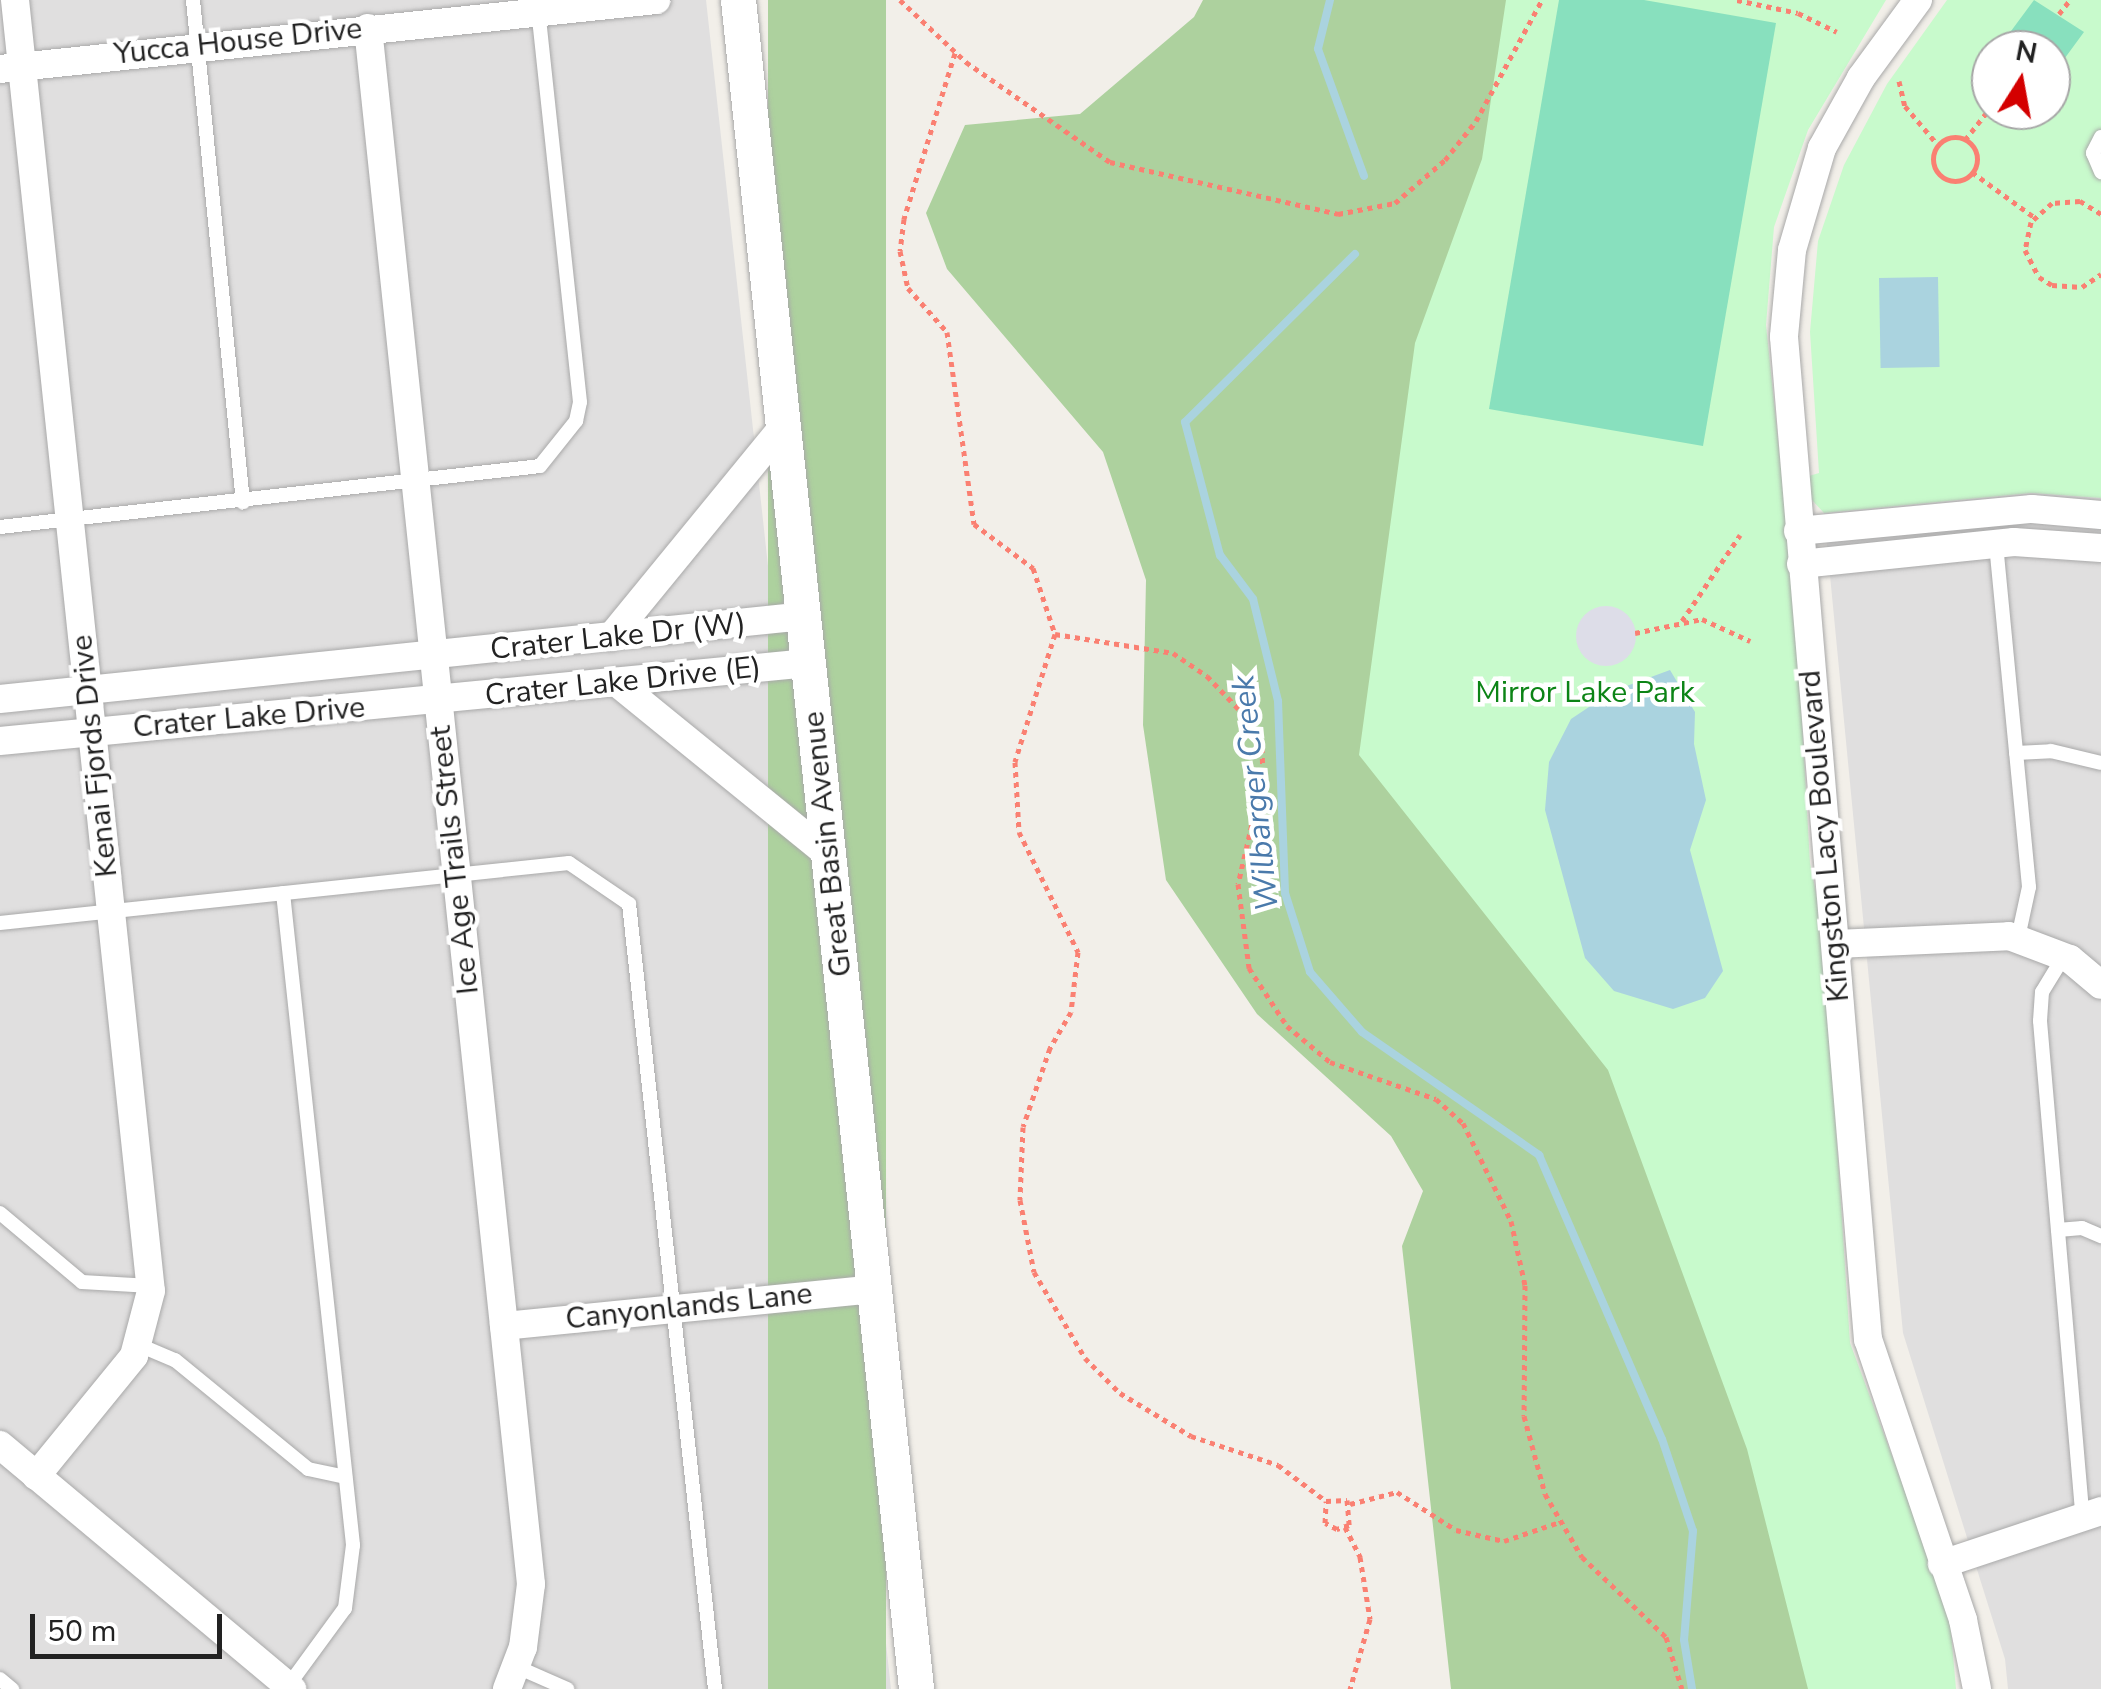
<!DOCTYPE html>
<html>
<head>
<meta charset="utf-8">
<style>
  body { margin:0 }
  #map { position:relative; width:2101px; height:1689px; overflow:hidden; background:#f2efe9; font-family:"Nunito Sans",sans-serif }
  div>[style] { position:absolute }
  .residential>* { inset:0; background:#e0dfdf }
  .forest>* { inset:0; background:#add19e; transform-origin:0 0 }
  .park>* { inset:0; background:#c8facc }
  .pitch>* { inset:0; background:#88e0be }
  .plaza>* { inset:0; background:#dddde8 }
  .round { border-radius:50% }
  .water>* { inset:0; background:#aad3df; transform-origin:0 0 }
  .stream>* { height:8px; margin:-4px; padding:0 4px; transform-origin:4px; border-radius:4px; background:#aad3df }
  .path>* { height:5px; margin-top:-2.5px; transform-origin:0; background:repeating-linear-gradient(90deg,#fa8072 0 5px,transparent 0 10px) }
  .path>.ring { margin:-2.5px; padding:0; box-sizing:content-box; background:none; border:5px solid #fa8072; border-radius:50% }
  .roads { filter:drop-shadow(0 0 2px #a9a9a9) drop-shadow(0 0 2px #a9a9a9) }
  .service>* { height:14px; margin:-7px; padding:0 7px; transform-origin:7px; border-radius:7px; background:#fff }
  .minor>* { height:28px; margin:-14px; padding:0 14px; transform-origin:14px; border-radius:14px; background:#fff }
  .tertiary>* { height:35px; margin:-17.5px; padding:0 17.5px; transform-origin:17.5px; border-radius:17.5px; background:#fff }
  span { translate:-50% -50%; white-space:nowrap; text-align:center; line-height:1.15; -webkit-text-stroke:9px #fff; paint-order:stroke }
  .street-label { font-size:30px; color:#222 }
  .park-label { font-size:30px; color:#0c8416 }
  .water-label { font-size:32px; color:#4a7aab; font-style:italic }
  .north { position:absolute; left:1971px; top:30px; width:100px; height:100px; box-sizing:border-box; background:#fff; border:2px solid #a7a7a7; border-radius:50%; rotate:11deg; font-size:28px; font-weight:700; line-height:40px; text-align:center; color:#222 }
  .north::after { content:''; display:block; margin:auto; width:35px; height:45px; background:#d40000; clip-path:polygon(50% 0,100% 100%,50% 72%,0 100%) }
  .scale { position:absolute; left:30px; top:1614px; width:192px; height:45px; box-sizing:border-box; border:5px solid #222; border-top:0; padding-left:12px; font-size:30px; line-height:35px; white-space:nowrap; color:#222; -webkit-text-stroke:8px #fff; paint-order:stroke }
</style>
</head>
<body>
<div id="map">
  <div class="residential">
    <i style="clip-path:polygon(0 0,706px 0,891px 1689px,0 1689px)"></i>
    <i style="clip-path:polygon(2032px 493px,2101px 498px,2101px 1689px,2008px 1689px,2005px 1659px,1903px 1333px,1824px 513px)"></i>
  </div>
  <div class="forest">
    <i style="left:768px;top:0;width:118px;height:1699px"></i>
    <i style="clip-path:polygon(1203px 0,1585px 0,1599px 1003px,1903px 1689px,1451px 1689px,1402px 1246px,1423px 1191px,1391px 1136px,1257px 1014px,1166px 880px,1143px 725px,1146px 580px,1103px 452px,947px 269px,926px 213px,965px 125px,1080px 114px,1194px 17px)"></i>
  </div>
  <div class="park">
    <i style="clip-path:polygon(1506px 0,1886px 0,1808px 130px,1774px 227px,1766px 325px,1796px 612px,1810px 863px,1823px 928px,1850px 1343px,1949px 1609px,1956px 1689px,1808px 1689px,1747px 1449px,1608px 1070px,1359px 755px,1415px 343px,1482px 159px)"></i>
    <i style="clip-path:polygon(evenodd,1947px 0,2101px 0,2101px 498px,2031px 493px,1824px 513px,1811px 499px,1809px 476px,1819px 473px,1810px 332px,1818px 241px,1844px 165px,1887px 84px,1947px 0,1991px 50px,2051px 50px,2051px 110px,1991px 110px,1991px 50px)"></i>
  </div>
  <div class="pitch">
    <i style="clip-path:polygon(1559px 0,1644px 0,1776px 23px,1703px 446px,1489px 409px)"></i>
    <i style="clip-path:polygon(2034px 0,2084px 32px,2051px 77px,2051px 50px,1997px 50px)"></i>
  </div>
  <div class="plaza">
    <i class="round" style="left:1576px;top:606px;width:60px;height:60px"></i>
  </div>
  <div class="water">
    <i style="left:1938px;top:277px;width:90px;height:59px;rotate:89deg"></i>
    <i style="clip-path:polygon(1670px 670px,1695px 712px,1694px 744px,1706px 800px,1690px 850px,1723px 971px,1705px 998px,1673px 1009px,1614px 991px,1585px 958px,1545px 810px,1549px 762px,1571px 719px,1613px 691px)"></i>
  </div>
  <div class="stream">
    <i style="left:1330px;top:0;width:50px;rotate:103.8deg"></i>
    <i style="left:1318px;top:49px;width:135px;rotate:70.1deg"></i>
    <i style="left:1355px;top:254px;width:239px;rotate:135.3deg"></i>
    <i style="left:1185px;top:422px;width:138px;rotate:75.3deg"></i>
    <i style="left:1220px;top:555px;width:55px;rotate:53.1deg"></i>
    <i style="left:1253px;top:599px;width:105px;rotate:76.2deg"></i>
    <i style="left:1278px;top:701px;width:192px;rotate:87.9deg"></i>
    <i style="left:1285px;top:893px;width:83px;rotate:72.4deg"></i>
    <i style="left:1310px;top:972px;width:79px;rotate:49.1deg"></i>
    <i style="left:1362px;top:1032px;width:216px;rotate:34.8deg"></i>
    <i style="left:1539px;top:1155px;width:309px;rotate:66.6deg"></i>
    <i style="left:1662px;top:1439px;width:97px;rotate:71.4deg"></i>
    <i style="left:1693px;top:1531px;width:109px;rotate:94.7deg"></i>
    <i style="left:1684px;top:1640px;width:50px;rotate:80.7deg"></i>
  </div>
  <div class="path">
    <i style="left:900px;top:0;width:91px;rotate:43.2deg"></i>
    <i style="left:966px;top:62px;width:175px;rotate:34.8deg"></i>
    <i style="left:1110px;top:162px;width:234px;rotate:12.8deg"></i>
    <i style="left:1338px;top:214px;width:58px;rotate:-10.9deg"></i>
    <i style="left:1395px;top:203px;width:66px;rotate:-40.7deg"></i>
    <i style="left:1445px;top:160px;width:50px;rotate:-51.5deg"></i>
    <i style="left:1476px;top:121px;width:138px;rotate:-61.4deg"></i>
    <i style="left:1737px;top:0;width:62px;rotate:12deg"></i>
    <i style="left:1798px;top:13px;width:43px;rotate:26deg"></i>
    <i style="left:2059px;top:14px;width:18px;rotate:-52deg"></i>
    <i style="left:955px;top:53px;width:174px;rotate:107.1deg"></i>
    <i style="left:904px;top:219px;width:32px;rotate:97deg"></i>
    <i style="left:900px;top:251px;width:38px;rotate:78deg"></i>
    <i style="left:908px;top:288px;width:59px;rotate:48.4deg"></i>
    <i style="left:947px;top:332px;width:194px;rotate:82deg"></i>
    <i style="left:974px;top:524px;width:74px;rotate:36.7deg"></i>
    <i style="left:1033px;top:568px;width:70px;rotate:71.6deg"></i>
    <i style="left:1055px;top:634px;width:120px;rotate:9.1deg"></i>
    <i style="left:1173px;top:653px;width:41px;rotate:34.1deg"></i>
    <i style="left:1207px;top:676px;width:61px;rotate:46.3deg"></i>
    <i style="left:1249px;top:720px;width:31px;rotate:65deg"></i>
    <i style="left:1262px;top:748px;width:28px;rotate:88deg"></i>
    <i style="left:1263px;top:776px;width:111px;rotate:103deg"></i>
    <i style="left:1238px;top:884px;width:85px;rotate:82.5deg"></i>
    <i style="left:1249px;top:968px;width:69px;rotate:56.8deg"></i>
    <i style="left:1287px;top:1026px;width:56px;rotate:39.9deg"></i>
    <i style="left:1330px;top:1062px;width:112px;rotate:19.2deg"></i>
    <i style="left:1436px;top:1099px;width:36px;rotate:42deg"></i>
    <i style="left:1463px;top:1123px;width:109px;rotate:63.9deg"></i>
    <i style="left:1511px;top:1221px;width:66px;rotate:77.7deg"></i>
    <i style="left:1525px;top:1285px;width:131px;rotate:90.4deg"></i>
    <i style="left:1524px;top:1416px;width:81px;rotate:74.9deg"></i>
    <i style="left:1545px;top:1494px;width:73px;rotate:59.6deg"></i>
    <i style="left:1582px;top:1557px;width:116px;rotate:43.6deg"></i>
    <i style="left:1666px;top:1637px;width:54px;rotate:72.9deg"></i>
    <i style="left:1899px;top:81px;width:26px;rotate:77deg"></i>
    <i style="left:1905px;top:106px;width:51px;rotate:49.8deg"></i>
    <i class="ring" style="left:1933px;top:137px;width:39px;height:39px"></i>
    <i style="left:1965px;top:140px;width:42px;rotate:-51.8deg"></i>
    <i style="left:1972px;top:172px;width:77px;rotate:36deg"></i>
    <i style="left:2101px;top:214px;width:25px;rotate:-148deg"></i>
    <i style="left:2080px;top:201px;width:28px;rotate:176deg"></i>
    <i style="left:2052px;top:203px;width:28px;rotate:138deg"></i>
    <i style="left:2031px;top:222px;width:29px;rotate:102deg"></i>
    <i style="left:2025px;top:250px;width:30px;rotate:63deg"></i>
    <i style="left:2039px;top:277px;width:15px;rotate:32deg"></i>
    <i style="left:2052px;top:285px;width:30px;rotate:4deg"></i>
    <i style="left:2082px;top:287px;width:23px;rotate:-34deg"></i>
    <i style="left:1682px;top:621px;width:104px;rotate:-56deg"></i>
    <i style="left:1635px;top:633px;width:68px;rotate:-11.8deg"></i>
    <i style="left:1702px;top:619px;width:53px;rotate:24.6deg"></i>
    <i style="left:1055px;top:634px;width:134px;rotate:107.4deg"></i>
    <i style="left:1015px;top:762px;width:70px;rotate:86.7deg"></i>
    <i style="left:1019px;top:832px;width:134px;rotate:63.8deg"></i>
    <i style="left:1078px;top:952px;width:60px;rotate:96.7deg"></i>
    <i style="left:1071px;top:1012px;width:42px;rotate:120.3deg"></i>
    <i style="left:1050px;top:1048px;width:83px;rotate:108.9deg"></i>
    <i style="left:1023px;top:1127px;width:73px;rotate:92.4deg"></i>
    <i style="left:1020px;top:1200px;width:73px;rotate:79deg"></i>
    <i style="left:1034px;top:1272px;width:100px;rotate:59.3deg"></i>
    <i style="left:1085px;top:1358px;width:49px;rotate:45deg"></i>
    <i style="left:1120px;top:1393px;width:83px;rotate:31.2deg"></i>
    <i style="left:1191px;top:1436px;width:92px;rotate:18.4deg"></i>
    <i style="left:1278px;top:1465px;width:60px;rotate:36.9deg"></i>
    <i style="left:1326px;top:1501px;width:21px;rotate:-3deg"></i>
    <i style="left:1347px;top:1500px;width:25px;rotate:85deg"></i>
    <i style="left:1349px;top:1525px;width:13px;rotate:162deg"></i>
    <i style="left:1337px;top:1529px;width:13px;rotate:-153deg"></i>
    <i style="left:1325px;top:1523px;width:22px;rotate:-87deg"></i>
    <i style="left:1350px;top:1504px;width:49px;rotate:-14.3deg"></i>
    <i style="left:1397px;top:1492px;width:70px;rotate:32.8deg"></i>
    <i style="left:1456px;top:1530px;width:49px;rotate:12.9deg"></i>
    <i style="left:1504px;top:1541px;width:56px;rotate:-18.8deg"></i>
    <i style="left:1345px;top:1527px;width:34px;rotate:63deg"></i>
    <i style="left:1360px;top:1557px;width:63px;rotate:80.8deg"></i>
    <i style="left:1370px;top:1619px;width:73px;rotate:105.9deg"></i>
  </div>
  <div class="roads">
    <div class="service">
      <i style="left:193px;top:0;width:505px;rotate:84.32deg"></i>
      <i style="left:2101px;top:137px;width:18px;rotate:117deg"></i>
      <i style="left:2093px;top:153px;width:21px;rotate:67deg"></i>
      <i style="left:0;top:527px;width:543px;rotate:-6.44deg"></i>
      <i style="left:540px;top:466px;width:58px;rotate:-51.3deg"></i>
      <i style="left:576px;top:421px;width:19px;rotate:-78deg"></i>
      <i style="left:580px;top:402px;width:393px;rotate:-96.1deg"></i>
      <i style="left:1996px;top:544px;width:345px;rotate:84.5deg"></i>
      <i style="left:2029px;top:887px;width:52px;rotate:102.2deg"></i>
      <i style="left:2016px;top:753px;width:35px;rotate:-3deg"></i>
      <i style="left:2051px;top:751px;width:51px;rotate:13.5deg"></i>
      <i style="left:283px;top:893px;width:656px;rotate:83.87deg"></i>
      <i style="left:353px;top:1545px;width:64px;rotate:97.2deg"></i>
      <i style="left:345px;top:1608px;width:97px;rotate:126.2deg"></i>
      <i style="left:0;top:923px;width:572px;rotate:-6.02deg"></i>
      <i style="left:569px;top:863px;width:73px;rotate:34.3deg"></i>
      <i style="left:629px;top:904px;width:790px;rotate:83.75deg"></i>
      <i style="left:2064px;top:956px;width:42px;rotate:121.4deg"></i>
      <i style="left:2042px;top:992px;width:29px;rotate:94deg"></i>
      <i style="left:2040px;top:1021px;width:494px;rotate:85.1deg"></i>
      <i style="left:0;top:1213px;width:107px;rotate:40.1deg"></i>
      <i style="left:82px;top:1282px;width:69px;rotate:3.3deg"></i>
      <i style="left:2058px;top:1230px;width:24px;rotate:-5deg"></i>
      <i style="left:2082px;top:1228px;width:21px;rotate:23deg"></i>
      <i style="left:139px;top:1345px;width:39px;rotate:23deg"></i>
      <i style="left:175px;top:1360px;width:172px;rotate:39.3deg"></i>
      <i style="left:308px;top:1469px;width:38px;rotate:12deg"></i>
      <i style="left:517px;top:1667px;width:55px;rotate:23.7deg"></i>
      <i style="left:0;top:1679px;width:16px;rotate:40deg"></i>
    </div>
    <div class="minor">
      <i style="left:15px;top:0;width:1298px;rotate:83.99deg"></i>
      <i style="left:151px;top:1291px;width:67px;rotate:104.7deg"></i>
      <i style="left:134px;top:1356px;width:155px;rotate:129.2deg"></i>
      <i style="left:1918px;top:0;width:97px;rotate:126.2deg"></i>
      <i style="left:1861px;top:78px;width:80px;rotate:119.1deg"></i>
      <i style="left:1822px;top:148px;width:106px;rotate:106.4deg"></i>
      <i style="left:1792px;top:250px;width:87px;rotate:95.3deg"></i>
      <i style="left:1784px;top:337px;width:1006px;rotate:85.21deg"></i>
      <i style="left:1868px;top:1339px;width:297px;rotate:71.3deg"></i>
      <i style="left:1963px;top:1620px;width:70px;rotate:78.5deg"></i>
      <i style="left:368px;top:28px;width:1565px;rotate:84.02deg"></i>
      <i style="left:531px;top:1584px;width:64px;rotate:97.2deg"></i>
      <i style="left:523px;top:1647px;width:45px;rotate:110.9deg"></i>
      <i style="left:0;top:69px;width:660px;rotate:-6deg"></i>
      <i style="left:1798px;top:531px;width:235px;rotate:-5.4deg"></i>
      <i style="left:2032px;top:509px;width:69px;rotate:5deg"></i>
      <i style="left:1801px;top:564px;width:214px;rotate:-5.9deg"></i>
      <i style="left:2014px;top:542px;width:87px;rotate:3.9deg"></i>
      <i style="left:611px;top:637px;width:273px;rotate:-50.7deg"></i>
      <i style="left:616px;top:682px;width:277px;rotate:39.1deg"></i>
      <i style="left:0;top:699px;width:808px;rotate:-5.89deg"></i>
      <i style="left:0;top:741px;width:812px;rotate:-5.51deg"></i>
      <i style="left:1836px;top:944px;width:173px;rotate:-2.6deg"></i>
      <i style="left:2009px;top:936px;width:65px;rotate:20.7deg"></i>
      <i style="left:2070px;top:959px;width:40px;rotate:40deg"></i>
      <i style="left:504px;top:1326px;width:373px;rotate:-5.7deg"></i>
      <i style="left:0;top:1445px;width:381px;rotate:39.9deg"></i>
      <i style="left:1942px;top:1564px;width:168px;rotate:-18.4deg"></i>
    </div>
    <div class="tertiary">
      <i style="left:738px;top:0;width:1698px;rotate:83.98deg"></i>
    </div>
  </div>
  <div class="street-label">
    <span style="left:238px;top:42px;rotate:-6deg">Yucca House Drive</span>
    <span style="left:618px;top:637px;rotate:-6deg">Crater Lake Dr (W)</span>
    <span style="left:623px;top:682px;rotate:-6deg">Crater Lake Drive (E)</span>
    <span style="left:249px;top:718px;rotate:-5deg">Crater Lake Drive</span>
    <span style="left:95px;top:756px;rotate:-96deg">Kenai Fjords Drive</span>
    <span style="left:1825px;top:836px;rotate:-95deg">Kingston Lacy Boulevard</span>
    <span style="left:828px;top:844px;rotate:-96deg">Great Basin Avenue</span>
    <span style="left:455px;top:860px;rotate:-96deg">Ice Age Trails Street</span>
    <span style="left:689px;top:1307px;rotate:-6deg">Canyonlands Lane</span>
  </div>
  <div class="park-label">
    <span style="left:1585px;top:693px">Mirror Lake Park</span>
  </div>
  <div class="water-label">
    <span style="left:1256px;top:793px;rotate:-96deg">Wilbarger Creek</span>
  </div>
  <div class="north">N</div>
  <div class="scale">50 m</div>
</div>
</body>
</html>
